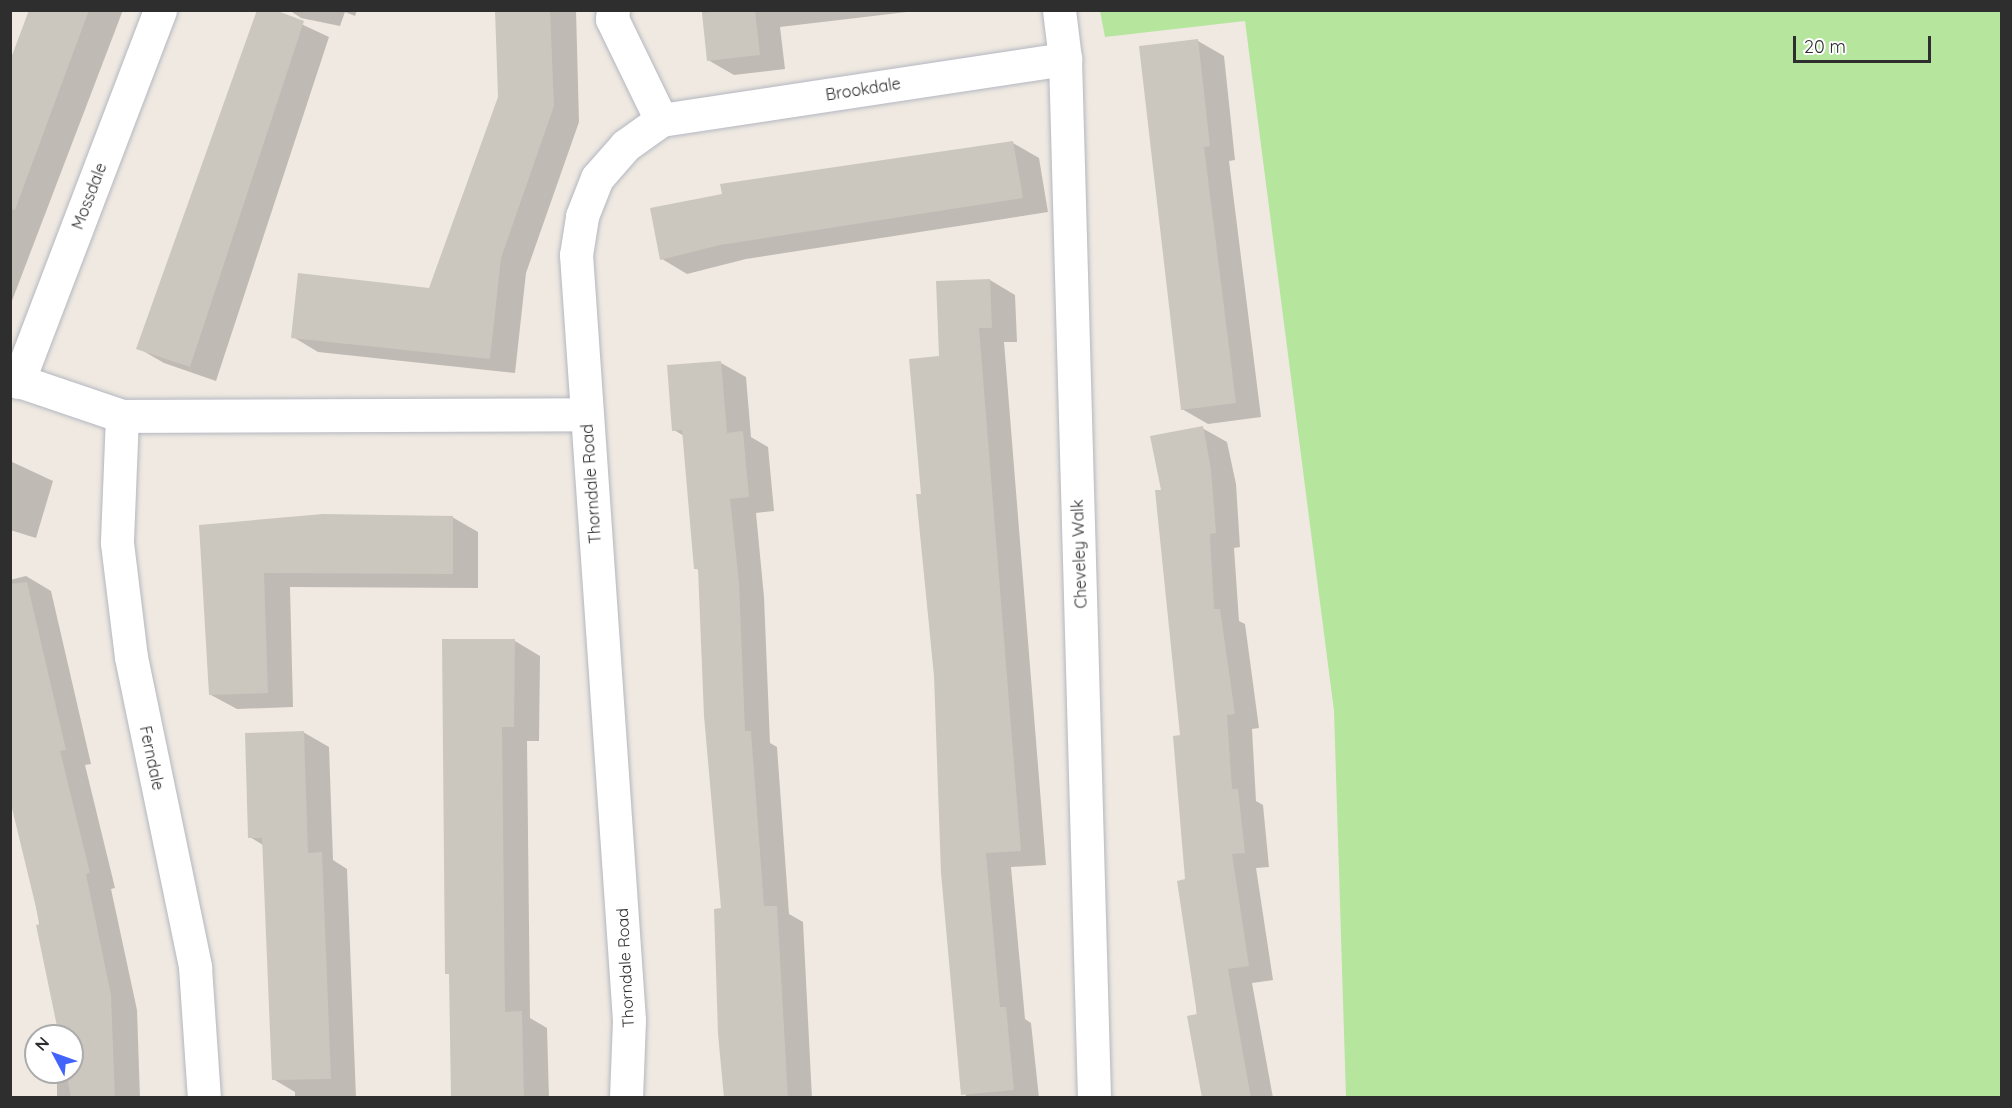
<!DOCTYPE html>
<html>
<head>
<meta charset="utf-8">
<style>
  body { margin:0 }
  #map { position:relative; width:2012px; height:1108px; overflow:hidden; background:#efe9e1; font-family:Quicksand,sans-serif }
  div>[style] { position:absolute }
  .green>* { inset:0; background:#b6e59e }
  .shadow>* { inset:0; background:#0003 }
  .building>* { inset:0; background:#cbc7bf }
  .roads { filter:drop-shadow(0 0 2px #b4b7c1) drop-shadow(0 0 2px #b4b7c1) }
  .minor>* { height:33px; margin:-16.5px; padding:0 16.5px; transform-origin:16.5px; border-radius:16.5px; background:#fff }
  span { translate:-50% -50%; white-space:nowrap; text-align:center; line-height:1.15; -webkit-text-stroke:5px #fff; paint-order:stroke }
  .street-label { font-size:16px; color:#2e2e2e }
  .frame { position:absolute; inset:0; border:12px solid #2e2e2e; pointer-events:none }
  .north { position:absolute; left:24px; top:1024px; width:60px; height:60px; box-sizing:border-box; background:#fff; border:2px solid #ababab; border-radius:50%; rotate:311deg; font-size:16px; font-weight:700; line-height:24px; text-align:center; color:#2e2e2e }
  .north::after { content:''; display:block; margin:auto; width:21px; height:27px; background:#4264fb; clip-path:polygon(50% 0,100% 100%,50% 72%,0 100%) }
  .scale { position:absolute; left:1793px; top:36px; width:138px; height:27px; box-sizing:border-box; border:3px solid #2e2e2e; border-top:0; padding-left:8px; font-size:18px; line-height:21px; white-space:nowrap; color:#2e2e2e; -webkit-text-stroke:4px #fff; paint-order:stroke }
</style>
</head>
<body>
<div id="map">
  <div class="green">
    <i style="clip-path:polygon(1100px 11px,2001px 11px,2001px 1097px,1346px 1097px,1334px 711px,1245px 21px,1105px 37px)"></i>
  </div>
  <div class="shadow">
    <i style="clip-path:polygon(30px 10px,123px 10px,10px 306px,10px 62px)"></i>
    <i style="clip-path:polygon(271px 10px,329px 37px,216px 381px,164px 363px,138px 348px)"></i>
    <i style="clip-path:polygon(289px 10px,357px 10px,355px 16px,345px 12px,340px 26px,301px 18px)"></i>
    <i style="clip-path:polygon(496px 10px,576px 10px,579px 122px,526px 273px,515px 373px,318px 352px,293px 337px,430px 290px,499px 97px)"></i>
    <i style="clip-path:polygon(702px 10px,924px 10px,780px 27px,785px 69px,734px 75px,708px 60px)"></i>
    <i style="clip-path:polygon(1198px 41px,1224px 56px,1235px 160px,1229px 161px,1261px 417px,1208px 424px,1182px 409px)"></i>
    <i style="clip-path:polygon(1013px 143px,1039px 158px,1048px 212px,746px 259px,687px 274px,662px 259px)"></i>
    <i style="clip-path:polygon(990px 280px,1015px 295px,1017px 342px,1004px 342px,1046px 865px,1011px 867px,1025px 1019px,1031px 1023px,1039px 1098px,966px 1098px,942px 873px,936px 676px,923px 495px,941px 357px)"></i>
    <i style="clip-path:polygon(721px 363px,746px 377px,751px 437px,768px 447px,774px 511px,756px 513px,764px 597px,770px 743px,777px 747px,789px 914px,803px 922px,812px 1098px,726px 1098px,723px 910px,700px 571px,695px 568px,684px 436px,674px 430px)"></i>
    <i style="clip-path:polygon(1202px 428px,1227px 442px,1236px 484px,1240px 547px,1234px 548px,1239px 621px,1245px 624px,1259px 728px,1252px 729px,1256px 801px,1263px 805px,1269px 867px,1256px 868px,1273px 980px,1252px 983px,1273px 1098px,1203px 1098px,1187px 881px,1182px 737px,1162px 491px)"></i>
    <i style="clip-path:polygon(10px 461px,53px 481px,36px 538px,10px 530px)"></i>
    <i style="clip-path:polygon(452px 517px,478px 532px,478px 588px,290px 587px,293px 707px,237px 709px,211px 695px,200px 527px)"></i>
    <i style="clip-path:polygon(26px 576px,51px 591px,91px 764px,85px 765px,115px 888px,111px 889px,137px 1010px,140px 1098px,57px 1098px,57px 1072px,72px 1072px,72px 1036px,60px 1036px,10px 766px,10px 580px)"></i>
    <i style="clip-path:polygon(443px 640px,515px 641px,540px 656px,539px 741px,527px 741px,530px 1018px,547px 1028px,549px 1098px,453px 1098px)"></i>
    <i style="clip-path:polygon(303px 732px,329px 747px,333px 860px,347px 869px,356px 1098px,295px 1098px,295px 1092px,273px 1079px,263px 845px,250px 837px)"></i>
  </div>
  <div class="building">
    <i style="clip-path:polygon(29px 10px,89px 10px,15px 210px,10px 209px,10px 61px)"></i>
    <i style="clip-path:polygon(257px 10px,275px 10px,304px 21px,190px 367px,136px 349px)"></i>
    <i style="clip-path:polygon(495px 10px,550px 10px,554px 106px,501px 258px,490px 359px,291px 338px,298px 273px,429px 288px,498px 97px)"></i>
    <i style="clip-path:polygon(727px 10px,755px 10px,760px 55px,707px 61px,702px 13px)"></i>
    <i style="clip-path:polygon(1198px 39px,1210px 146px,1204px 147px,1236px 403px,1181px 410px,1139px 46px)"></i>
    <i style="clip-path:polygon(1013px 141px,1023px 198px,720px 245px,660px 260px,650px 208px,722px 194px,720px 184px)"></i>
    <i style="clip-path:polygon(990px 279px,992px 328px,979px 328px,1021px 851px,986px 853px,1000px 1007px,1006px 1007px,1014px 1090px,961px 1095px,941px 873px,934px 676px,916px 494px,921px 494px,909px 359px,939px 356px,936px 281px)"></i>
    <i style="clip-path:polygon(721px 361px,727px 433px,743px 431px,749px 497px,730px 499px,739px 582px,745px 731px,751px 731px,764px 906px,777px 906px,788px 1098px,724px 1098px,718px 1034px,714px 909px,721px 908px,704px 716px,698px 569px,694px 569px,682px 430px,672px 431px,667px 365px)"></i>
    <i style="clip-path:polygon(1203px 426px,1211px 469px,1216px 533px,1210px 534px,1214px 609px,1220px 609px,1235px 714px,1227px 715px,1232px 789px,1238px 789px,1245px 853px,1232px 854px,1249px 966px,1228px 969px,1251px 1098px,1202px 1098px,1187px 1016px,1197px 1014px,1177px 881px,1185px 879px,1173px 736px,1180px 735px,1155px 490px,1161px 490px,1150px 436px)"></i>
    <i style="clip-path:polygon(323px 514px,453px 516px,453px 574px,264px 573px,268px 693px,209px 695px,199px 525px)"></i>
    <i style="clip-path:polygon(27px 582px,66px 750px,60px 751px,90px 873px,86px 874px,111px 995px,115px 1098px,71px 1098px,66px 1072px,72px 1072px,72px 1036px,59px 1036px,36px 925px,40px 924px,10px 800px,10px 584px)"></i>
    <i style="clip-path:polygon(442px 639px,515px 639px,514px 727px,502px 727px,505px 1012px,522px 1011px,524px 1098px,451px 1098px,449px 974px,445px 974px)"></i>
    <i style="clip-path:polygon(304px 731px,308px 853px,322px 852px,331px 1079px,272px 1080px,262px 838px,248px 838px,245px 733px)"></i>
  </div>
  <div class="roads">
    <div class="minor">
      <i style="left:613px;top:10px;width:9px;rotate:96deg"></i>
      <i style="left:612px;top:19px;width:112px;rotate:64.1deg"></i>
      <i style="left:1059px;top:10px;width:49px;rotate:83deg"></i>
      <i style="left:1065px;top:59px;width:1039px;rotate:88.4deg"></i>
      <i style="left:10px;top:378px;width:118px;rotate:18.7deg"></i>
      <i style="left:122px;top:416px;width:463px;rotate:-0.2deg"></i>
      <i style="left:18px;top:382px;width:398px;rotate:-69.1deg"></i>
      <i style="left:122px;top:416px;width:127px;rotate:92.3deg"></i>
      <i style="left:117px;top:543px;width:115px;rotate:83deg"></i>
      <i style="left:131px;top:657px;width:317px;rotate:78.3deg"></i>
      <i style="left:195px;top:967px;width:131px;rotate:86.1deg"></i>
      <i style="left:626px;top:1098px;width:78px;rotate:-87.8deg"></i>
      <i style="left:629px;top:1020px;width:767px;rotate:-93.96deg"></i>
      <i style="left:576px;top:255px;width:39px;rotate:-81deg"></i>
      <i style="left:582px;top:216px;width:41px;rotate:-68.5deg"></i>
      <i style="left:597px;top:178px;width:44px;rotate:-48.7deg"></i>
      <i style="left:626px;top:145px;width:43px;rotate:-35.5deg"></i>
      <i style="left:661px;top:120px;width:409px;rotate:-8.6deg"></i>
    </div>
  </div>
  <div class="street-label">
    <span style="left:863px;top:89px;rotate:-9deg">Brookdale</span>
    <span style="left:89px;top:196px;rotate:-69deg">Mossdale</span>
    <span style="left:591px;top:484px;rotate:-94deg">Thorndale Road</span>
    <span style="left:1079px;top:554px;rotate:-92deg">Cheveley Walk</span>
    <span style="left:152px;top:758px;rotate:78deg">Ferndale</span>
    <span style="left:625px;top:968px;rotate:-93deg">Thorndale Road</span>
  </div>
  <div class="frame"></div>
  <div class="north">N</div>
  <div class="scale">20 m</div>
</div>
</body>
</html>
